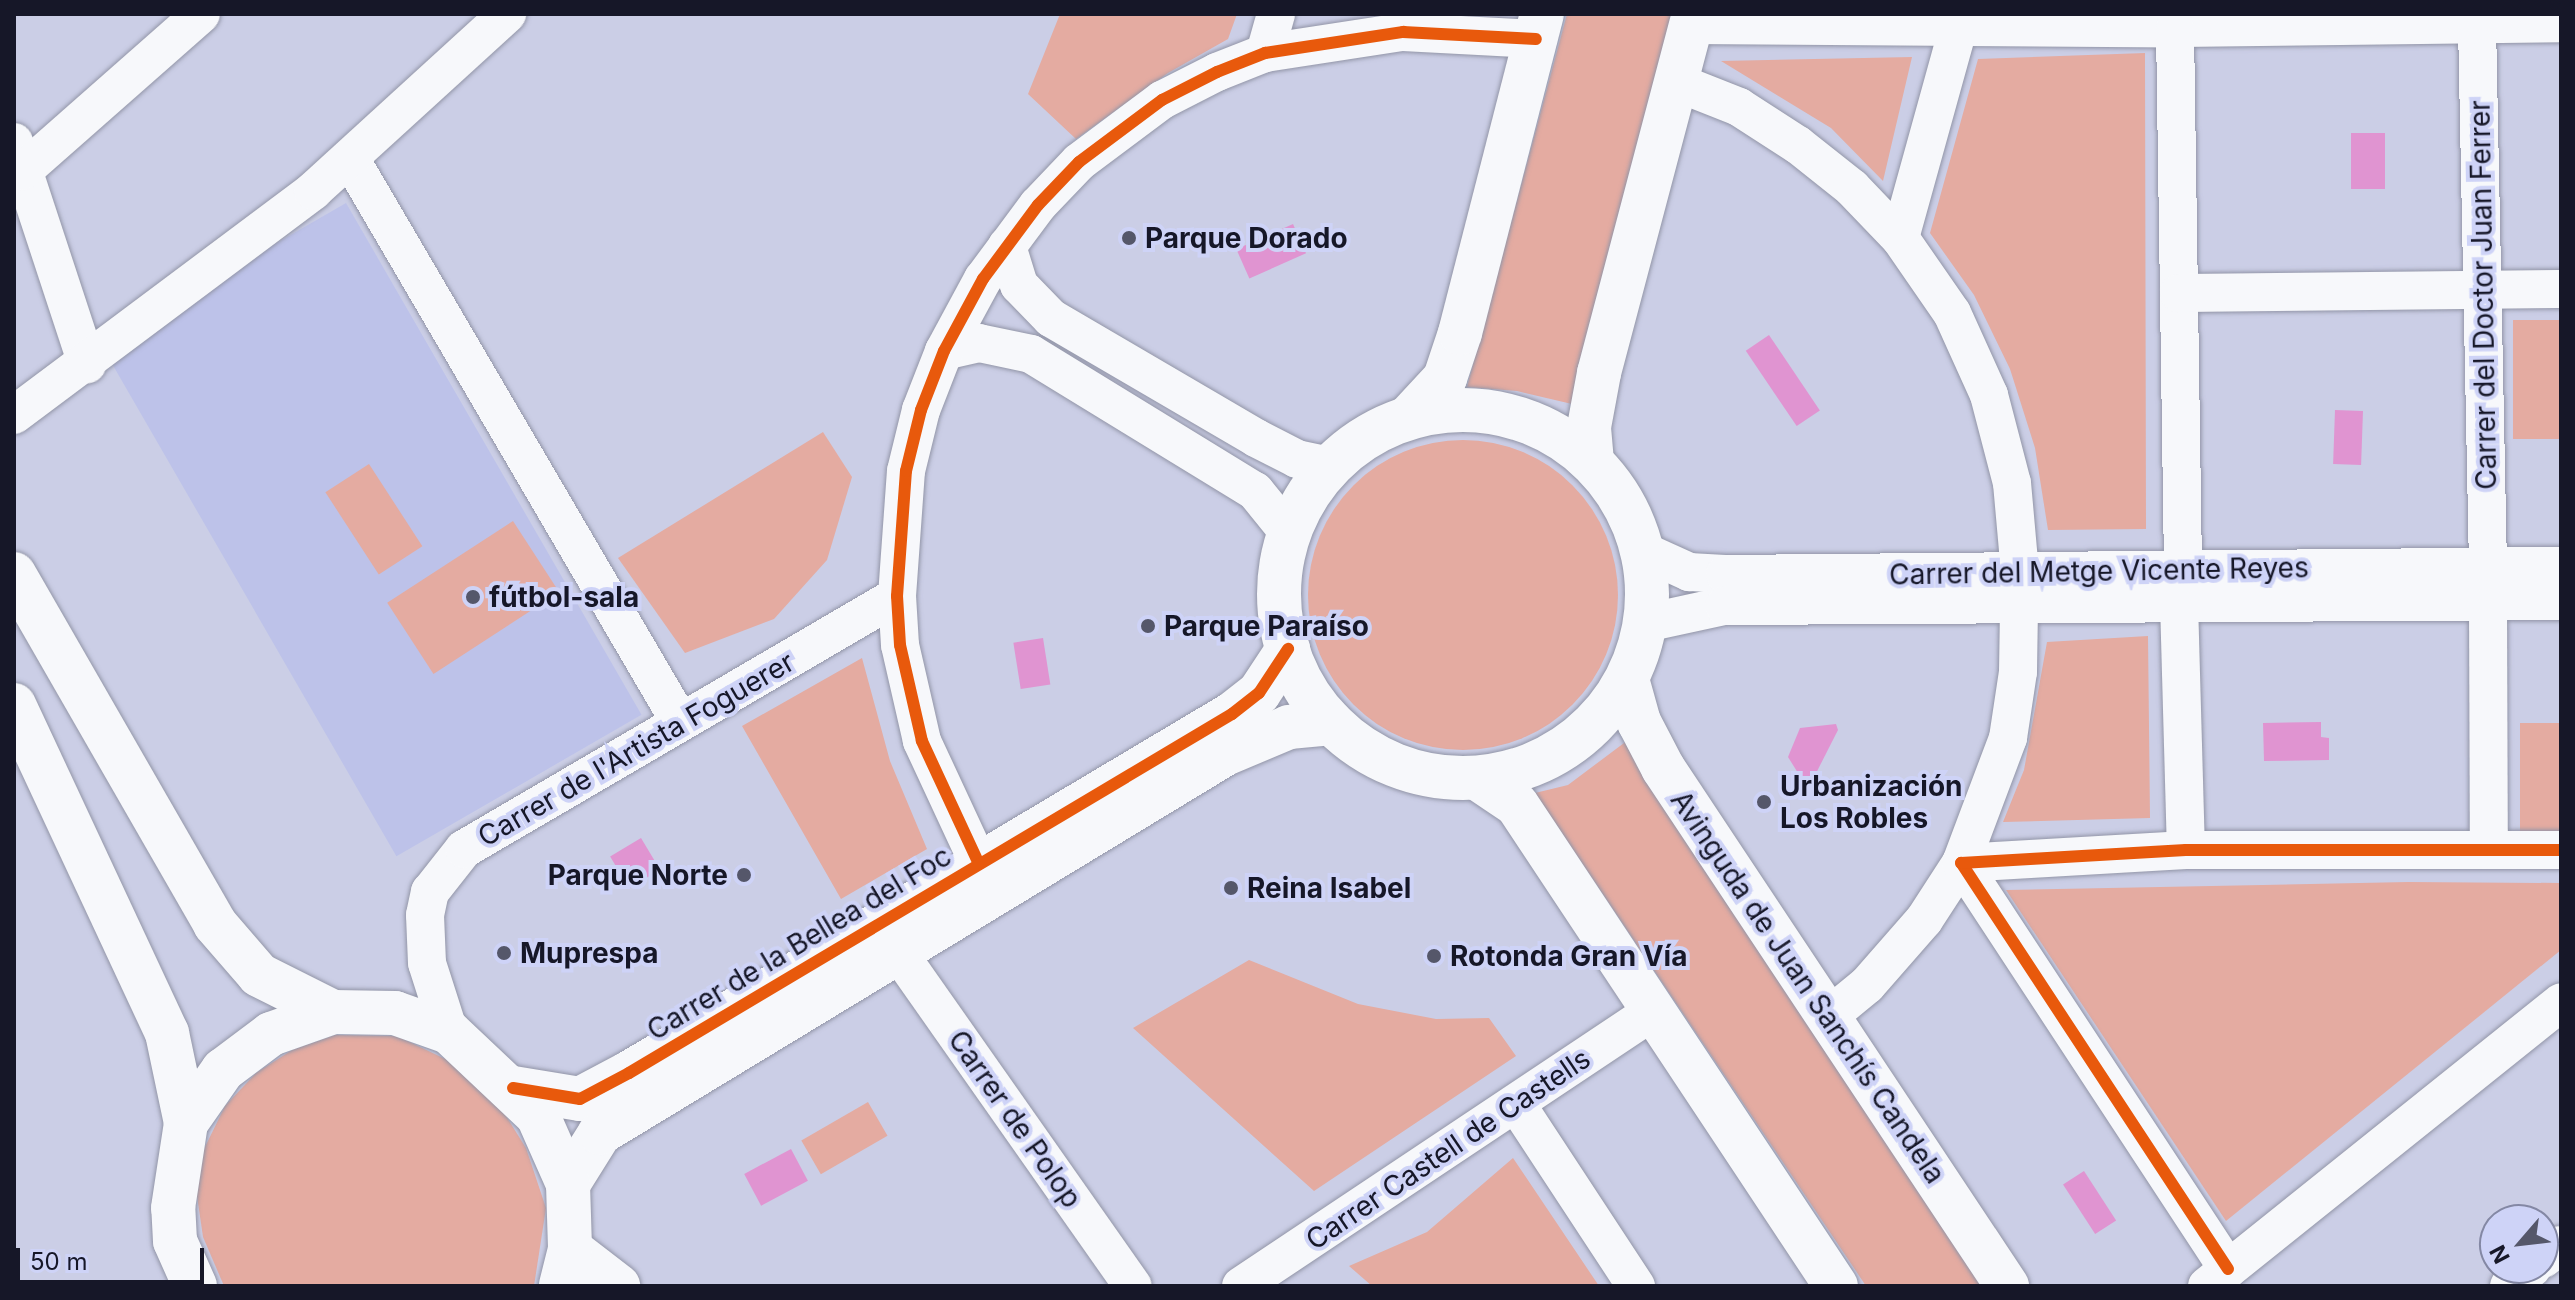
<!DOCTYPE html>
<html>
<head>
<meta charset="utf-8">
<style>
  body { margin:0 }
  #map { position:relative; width:2575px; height:1300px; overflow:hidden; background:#cbcee6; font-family:Inter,sans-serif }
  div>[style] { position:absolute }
  .built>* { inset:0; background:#bdc2e9; transform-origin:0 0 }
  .green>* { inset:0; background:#e4aba1; transform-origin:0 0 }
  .round { border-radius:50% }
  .water>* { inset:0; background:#e094d1; transform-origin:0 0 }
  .roads { filter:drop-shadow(0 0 2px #9295a7) drop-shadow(0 0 2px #9295a7) }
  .minor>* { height:38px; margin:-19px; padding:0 19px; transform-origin:19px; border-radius:19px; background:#f7f8fb }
  .major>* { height:44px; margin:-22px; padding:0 22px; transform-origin:22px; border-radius:22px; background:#f7f8fb }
  .major>.ring { margin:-22px; padding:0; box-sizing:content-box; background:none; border:44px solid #f7f8fb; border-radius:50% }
  .cycleway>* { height:12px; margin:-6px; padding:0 6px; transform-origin:6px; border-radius:6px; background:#e8590c }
  .dots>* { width:22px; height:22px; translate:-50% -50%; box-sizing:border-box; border:4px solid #ced3f7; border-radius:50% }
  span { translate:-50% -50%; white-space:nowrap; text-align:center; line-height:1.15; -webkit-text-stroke:8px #ced3f7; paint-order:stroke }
  .poi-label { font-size:28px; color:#161728; font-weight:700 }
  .left { translate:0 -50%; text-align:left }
  .right { translate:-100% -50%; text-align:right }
  .street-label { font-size:28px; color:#161728 }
  .frame { position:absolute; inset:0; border:16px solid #161728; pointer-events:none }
  .north { position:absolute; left:2479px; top:1204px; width:80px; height:80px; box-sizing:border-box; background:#ced3f7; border:2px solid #8488a4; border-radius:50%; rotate:242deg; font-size:22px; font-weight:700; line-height:32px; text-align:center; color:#161728 }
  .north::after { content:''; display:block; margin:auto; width:28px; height:36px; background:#55576a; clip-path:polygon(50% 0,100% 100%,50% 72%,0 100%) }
  .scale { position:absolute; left:16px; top:1248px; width:188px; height:36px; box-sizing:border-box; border:4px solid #161728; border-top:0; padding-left:10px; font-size:24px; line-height:28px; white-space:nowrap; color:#161728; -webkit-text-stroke:6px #ced3f7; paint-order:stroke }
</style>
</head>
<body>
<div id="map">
  <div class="built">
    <i style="left:346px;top:203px;width:591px;height:283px;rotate:60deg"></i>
  </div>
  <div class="green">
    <i style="clip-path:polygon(1060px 14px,1237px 14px,1228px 39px,1168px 73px,1076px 139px,1028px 94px)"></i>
    <i style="clip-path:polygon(1567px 14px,1676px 14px,1572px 404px,1517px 391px,1467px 387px)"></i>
    <i style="clip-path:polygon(2145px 53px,2146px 529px,2048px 530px,2035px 448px,2010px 369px,1974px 295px,1930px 233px,1978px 59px)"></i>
    <i style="clip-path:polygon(1912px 57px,1883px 181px,1831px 128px,1721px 61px)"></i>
    <i style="left:2561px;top:320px;width:119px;height:48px;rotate:90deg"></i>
    <i style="clip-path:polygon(823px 432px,852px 477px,827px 560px,774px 619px,685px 653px,618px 558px)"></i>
    <i class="round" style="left:1308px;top:440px;width:310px;height:310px"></i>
    <i style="left:369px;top:464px;width:98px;height:52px;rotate:57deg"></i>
    <i style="left:513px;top:521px;width:85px;height:150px;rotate:57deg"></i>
    <i style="clip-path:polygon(2148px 636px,2150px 818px,2003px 822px,2024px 770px,2047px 642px)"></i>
    <i style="clip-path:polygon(862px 658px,890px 761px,927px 849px,841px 899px,742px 726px)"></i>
    <i style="left:2520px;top:723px;width:41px;height:109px"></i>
    <i style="clip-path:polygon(1628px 740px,1988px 1286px,1866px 1286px,1535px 793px,1568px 785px)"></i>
    <i style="clip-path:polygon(2408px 882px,2561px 883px,2561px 950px,2226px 1221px,2006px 890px)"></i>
    <i style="clip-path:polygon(1249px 960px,1358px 1004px,1436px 1019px,1489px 1018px,1516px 1056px,1314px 1191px,1133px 1028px)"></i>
    <i style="clip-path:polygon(335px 1035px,397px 1036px,462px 1067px,506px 1116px,526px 1148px,546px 1208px,534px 1286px,224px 1286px,203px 1237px,196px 1189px,204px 1149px,225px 1106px,256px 1073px,292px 1050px)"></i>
    <i style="left:868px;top:1102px;width:39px;height:77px;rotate:60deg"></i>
    <i style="clip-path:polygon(1513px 1158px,1599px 1286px,1372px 1286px,1349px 1266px,1427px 1232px)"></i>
  </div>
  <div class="water">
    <i style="left:2351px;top:133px;width:34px;height:56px"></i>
    <i style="left:1293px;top:224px;width:32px;height:62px;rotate:66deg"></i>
    <i style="left:1769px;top:335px;width:91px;height:28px;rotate:56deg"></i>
    <i style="left:2335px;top:410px;width:28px;height:54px;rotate:2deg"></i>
    <i style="left:1043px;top:638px;width:47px;height:30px;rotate:81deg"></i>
    <i style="clip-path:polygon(2321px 722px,2321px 737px,2329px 738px,2329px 760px,2264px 761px,2263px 723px)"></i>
    <i style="clip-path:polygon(1836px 724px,1838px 730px,1808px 789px,1788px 757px,1800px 728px)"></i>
    <i style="left:641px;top:838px;width:37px;height:36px;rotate:59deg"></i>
    <i style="left:791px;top:1149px;width:36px;height:53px;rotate:62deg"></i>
    <i style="left:2084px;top:1171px;width:59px;height:25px;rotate:57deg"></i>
  </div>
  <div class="roads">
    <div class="minor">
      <i style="left:2477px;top:24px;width:543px;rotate:88.84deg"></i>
      <i style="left:1691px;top:25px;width:484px;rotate:0.4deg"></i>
      <i style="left:2175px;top:28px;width:386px;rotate:-0.7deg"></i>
      <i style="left:2175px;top:28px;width:542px;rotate:89.15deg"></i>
      <i style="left:1265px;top:53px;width:41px;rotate:-74.2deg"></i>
      <i style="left:1676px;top:82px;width:68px;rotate:21.6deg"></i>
      <i style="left:1739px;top:107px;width:70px;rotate:32.8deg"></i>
      <i style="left:1798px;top:145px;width:69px;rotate:38.5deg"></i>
      <i style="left:1852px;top:188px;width:69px;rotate:46.2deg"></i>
      <i style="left:1900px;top:238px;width:91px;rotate:55.3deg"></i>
      <i style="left:1952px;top:313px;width:90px;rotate:65.7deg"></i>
      <i style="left:1989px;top:395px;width:91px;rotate:75.4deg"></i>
      <i style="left:2012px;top:483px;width:90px;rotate:84.9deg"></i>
      <i style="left:14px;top:142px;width:234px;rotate:71.8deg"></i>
      <i style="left:351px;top:160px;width:651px;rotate:59.65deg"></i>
      <i style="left:23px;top:171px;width:237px;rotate:-41.4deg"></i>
      <i style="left:1900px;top:238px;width:232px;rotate:-74.5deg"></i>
      <i style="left:1007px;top:246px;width:41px;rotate:72.9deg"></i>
      <i style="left:1019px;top:285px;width:46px;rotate:45.9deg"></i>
      <i style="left:1051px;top:318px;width:238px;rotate:30.3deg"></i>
      <i style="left:1256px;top:438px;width:46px;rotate:27.1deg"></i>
      <i style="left:1297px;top:459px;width:34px;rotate:12deg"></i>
      <i style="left:2179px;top:293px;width:382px;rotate:-0.6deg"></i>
      <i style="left:944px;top:351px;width:36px;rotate:-13deg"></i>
      <i style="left:979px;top:343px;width:53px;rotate:11.9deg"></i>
      <i style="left:1031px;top:354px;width:263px;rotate:31.5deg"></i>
      <i style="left:1255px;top:491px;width:54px;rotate:51deg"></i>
      <i style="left:14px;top:415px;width:374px;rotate:-36.8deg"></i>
      <i style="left:313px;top:191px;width:263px;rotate:-42.4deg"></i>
      <i style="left:1643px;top:551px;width:51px;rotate:24.5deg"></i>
      <i style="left:1689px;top:572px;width:36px;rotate:3deg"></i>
      <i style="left:1725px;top:574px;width:836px;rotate:-0.55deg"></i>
      <i style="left:2179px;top:602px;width:248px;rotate:88.4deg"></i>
      <i style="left:2488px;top:603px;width:247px;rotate:89.8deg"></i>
      <i style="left:1646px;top:623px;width:80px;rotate:-12.3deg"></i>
      <i style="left:1724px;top:606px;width:837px;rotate:-0.34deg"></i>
      <i style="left:979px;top:864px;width:136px;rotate:-114.9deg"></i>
      <i style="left:922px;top:741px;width:98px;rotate:-102.9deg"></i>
      <i style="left:900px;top:645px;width:49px;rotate:-93.5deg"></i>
      <i style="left:897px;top:596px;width:125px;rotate:-85.9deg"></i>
      <i style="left:906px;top:471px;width:63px;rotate:-76.2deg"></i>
      <i style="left:921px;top:410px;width:63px;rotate:-68.7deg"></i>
      <i style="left:944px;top:351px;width:82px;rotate:-61.6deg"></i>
      <i style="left:983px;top:279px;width:92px;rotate:-53.4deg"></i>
      <i style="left:1038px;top:205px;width:59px;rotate:-46.4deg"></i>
      <i style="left:1079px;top:162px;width:104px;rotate:-36.8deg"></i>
      <i style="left:1162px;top:100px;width:62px;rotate:-27deg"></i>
      <i style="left:1217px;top:72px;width:52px;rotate:-21.6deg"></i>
      <i style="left:1265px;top:53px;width:140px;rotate:-8.7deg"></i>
      <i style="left:1403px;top:32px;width:133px;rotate:3deg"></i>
      <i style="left:898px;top:952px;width:408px;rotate:54.9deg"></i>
      <i style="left:1828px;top:1017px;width:50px;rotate:-39.4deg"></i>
      <i style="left:1867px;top:985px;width:86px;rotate:-48.8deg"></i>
      <i style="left:1924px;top:920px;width:68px;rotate:-57deg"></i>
      <i style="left:1961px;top:863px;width:134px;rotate:-69.4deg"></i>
      <i style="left:2008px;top:738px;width:67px;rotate:-81.4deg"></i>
      <i style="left:2018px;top:672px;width:67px;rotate:-89.1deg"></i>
      <i style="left:449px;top:1032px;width:72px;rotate:-107.7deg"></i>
      <i style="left:427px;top:963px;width:48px;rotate:-92.4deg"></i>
      <i style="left:425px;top:915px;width:24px;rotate:-78deg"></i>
      <i style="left:430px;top:892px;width:55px;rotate:-51.7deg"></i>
      <i style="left:464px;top:849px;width:501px;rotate:-30.3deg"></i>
      <i style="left:1517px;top:1105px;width:217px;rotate:56.7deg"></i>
      <i style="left:2543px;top:1259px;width:23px;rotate:-38deg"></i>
      <i style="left:2228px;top:1269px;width:486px;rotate:-123.3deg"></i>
      <i style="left:1961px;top:863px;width:225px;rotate:-3.3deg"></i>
      <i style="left:2186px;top:850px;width:375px"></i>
      <i style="left:1241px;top:1286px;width:495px;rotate:-33.7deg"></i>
      <i style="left:2207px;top:1286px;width:454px;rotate:-38.7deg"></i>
      <i style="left:2509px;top:1286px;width:29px;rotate:-38deg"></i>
    </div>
    <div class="major">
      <i class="ring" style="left:1279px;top:410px;width:324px;height:324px"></i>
      <i style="left:1409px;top:417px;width:53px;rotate:-47.3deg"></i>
      <i style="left:1445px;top:378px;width:47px;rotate:-71.6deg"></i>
      <i style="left:1460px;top:333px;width:329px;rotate:-75.6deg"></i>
      <i style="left:1592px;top:462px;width:35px;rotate:-95deg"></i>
      <i style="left:1589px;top:427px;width:55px;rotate:-79.5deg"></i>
      <i style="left:1599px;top:373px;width:371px;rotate:-75.2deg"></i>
      <i style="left:14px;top:574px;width:404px;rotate:60.1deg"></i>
      <i style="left:215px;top:924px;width:67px;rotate:49.2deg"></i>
      <i style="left:259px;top:975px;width:83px;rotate:26.6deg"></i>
      <i style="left:1627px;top:679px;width:45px;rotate:74.4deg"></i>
      <i style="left:1639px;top:722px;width:52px;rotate:62.4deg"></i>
      <i style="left:1663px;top:768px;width:622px;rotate:56.41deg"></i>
      <i style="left:14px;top:705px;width:362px;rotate:65deg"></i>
      <i style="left:167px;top:1033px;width:92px;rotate:78.1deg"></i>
      <i style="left:1477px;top:778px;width:48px;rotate:34deg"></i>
      <i style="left:1517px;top:805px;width:577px;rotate:56.45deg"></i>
      <i style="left:513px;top:1088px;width:68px;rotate:9.3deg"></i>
      <i style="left:580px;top:1099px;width:55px;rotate:-28deg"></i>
      <i style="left:629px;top:1073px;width:702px;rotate:-30.77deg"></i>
      <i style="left:1232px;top:714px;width:34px;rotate:-38deg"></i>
      <i style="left:1259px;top:693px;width:53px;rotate:-56.6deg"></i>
      <i style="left:568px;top:1184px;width:60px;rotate:-57.9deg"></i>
      <i style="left:600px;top:1133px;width:731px;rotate:-31.23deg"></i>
      <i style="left:1225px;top:754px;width:69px;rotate:-22.9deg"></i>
      <i style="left:1289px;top:727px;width:43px;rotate:-5.3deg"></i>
      <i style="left:570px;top:1249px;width:61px;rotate:37.6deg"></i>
      <i style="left:195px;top:1286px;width:49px;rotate:-114deg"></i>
      <i style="left:175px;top:1241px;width:33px;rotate:-93deg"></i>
      <i style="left:173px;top:1208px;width:86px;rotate:-81.3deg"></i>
      <i style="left:186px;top:1123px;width:65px;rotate:-55.1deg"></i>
      <i style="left:223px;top:1070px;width:60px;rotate:-36.9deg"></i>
      <i style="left:271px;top:1034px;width:66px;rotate:-19.5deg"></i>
      <i style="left:333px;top:1012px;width:62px;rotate:0.9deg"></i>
      <i style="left:395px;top:1013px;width:57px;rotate:19.4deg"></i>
      <i style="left:449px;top:1032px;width:122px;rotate:43.3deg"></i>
      <i style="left:538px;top:1116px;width:74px;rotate:66.2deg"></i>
      <i style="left:568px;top:1184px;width:65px;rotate:88.2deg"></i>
      <i style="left:570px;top:1249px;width:38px;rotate:104deg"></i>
    </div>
  </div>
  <div class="cycleway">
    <i style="left:979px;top:864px;width:136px;rotate:-114.9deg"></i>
    <i style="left:922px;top:741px;width:98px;rotate:-102.9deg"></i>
    <i style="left:900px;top:645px;width:49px;rotate:-93.5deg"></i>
    <i style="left:897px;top:596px;width:125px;rotate:-85.9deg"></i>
    <i style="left:906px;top:471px;width:63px;rotate:-76.2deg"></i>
    <i style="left:921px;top:410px;width:63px;rotate:-68.7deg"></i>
    <i style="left:944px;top:351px;width:82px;rotate:-61.6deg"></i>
    <i style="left:983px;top:279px;width:92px;rotate:-53.4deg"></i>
    <i style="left:1038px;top:205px;width:59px;rotate:-46.4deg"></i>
    <i style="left:1079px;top:162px;width:104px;rotate:-36.8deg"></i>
    <i style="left:1162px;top:100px;width:62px;rotate:-27deg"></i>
    <i style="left:1217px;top:72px;width:52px;rotate:-21.6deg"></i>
    <i style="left:1265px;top:53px;width:140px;rotate:-8.7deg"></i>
    <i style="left:1403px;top:32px;width:133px;rotate:3deg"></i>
    <i style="left:513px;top:1088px;width:68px;rotate:9.3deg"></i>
    <i style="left:580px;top:1099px;width:55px;rotate:-28deg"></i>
    <i style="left:629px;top:1073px;width:702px;rotate:-30.77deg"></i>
    <i style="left:1232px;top:714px;width:34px;rotate:-38deg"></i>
    <i style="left:1259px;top:693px;width:53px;rotate:-56.6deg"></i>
    <i style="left:2228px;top:1269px;width:486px;rotate:-123.3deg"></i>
    <i style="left:1961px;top:863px;width:225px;rotate:-3.3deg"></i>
    <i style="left:2186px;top:850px;width:375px"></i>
  </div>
  <div class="dots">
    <i style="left:1129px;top:238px;background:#55576a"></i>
    <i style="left:473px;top:597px;background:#55576a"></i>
    <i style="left:1148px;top:626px;background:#55576a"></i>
    <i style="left:1764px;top:802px;background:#55576a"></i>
    <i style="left:744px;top:875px;background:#55576a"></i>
    <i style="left:1231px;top:888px;background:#55576a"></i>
    <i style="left:504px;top:953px;background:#55576a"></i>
    <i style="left:1434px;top:956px;background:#55576a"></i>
  </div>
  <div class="poi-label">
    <span class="left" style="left:1145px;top:238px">Parque Dorado</span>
    <span class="left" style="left:489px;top:597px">fútbol-sala</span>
    <span class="left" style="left:1164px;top:626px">Parque Paraíso</span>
    <span class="left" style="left:1780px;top:802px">Urbanización<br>Los Robles</span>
    <span class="right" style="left:728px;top:875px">Parque Norte</span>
    <span class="left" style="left:1247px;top:888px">Reina Isabel</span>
    <span class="left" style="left:520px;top:953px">Muprespa</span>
    <span class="left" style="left:1450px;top:956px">Rotonda Gran Vía</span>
  </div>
  <div class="street-label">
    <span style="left:2483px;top:295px;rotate:-91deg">Carrer del Doctor Juan Ferrer</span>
    <span style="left:2099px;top:571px;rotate:-1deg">Carrer del Metge Vicente Reyes</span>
    <span style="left:636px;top:749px;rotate:-30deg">Carrer de l'Artista Foguerer</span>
    <span style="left:799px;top:943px;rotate:-31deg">Carrer de la Bellea del Foc</span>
    <span style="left:1808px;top:987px;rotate:56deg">Avinguda de Juan Sanchís Candela</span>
    <span style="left:1015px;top:1119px;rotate:55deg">Carrer de Polop</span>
    <span style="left:1448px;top:1149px;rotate:-34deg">Carrer Castell de Castells</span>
  </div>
  <div class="frame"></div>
  <div class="north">N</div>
  <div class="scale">50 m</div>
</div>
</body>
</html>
